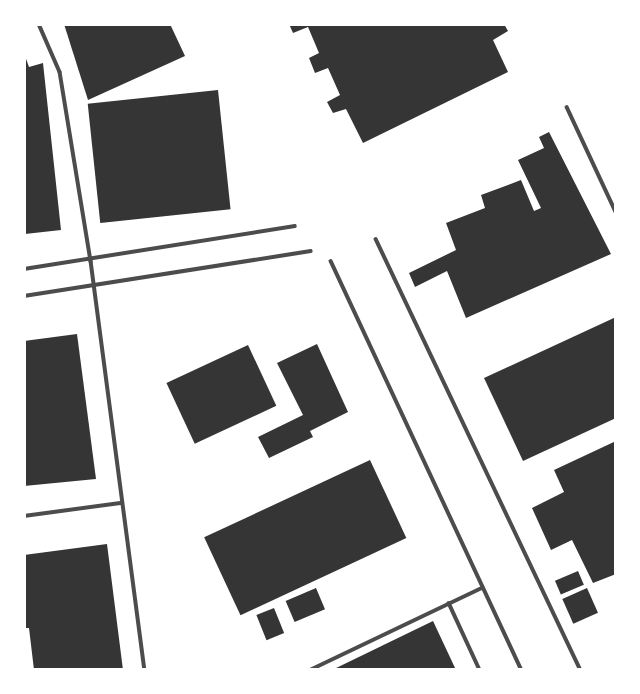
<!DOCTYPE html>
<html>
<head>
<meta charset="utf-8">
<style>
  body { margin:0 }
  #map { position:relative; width:640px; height:694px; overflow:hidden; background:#fff; font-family:Arial,sans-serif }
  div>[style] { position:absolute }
  .building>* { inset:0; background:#353535; transform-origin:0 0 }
  .service>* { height:3.5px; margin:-1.75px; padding:0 1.75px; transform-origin:1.75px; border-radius:1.75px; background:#4c4c4c }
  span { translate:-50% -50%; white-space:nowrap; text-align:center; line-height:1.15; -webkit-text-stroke:7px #fff; paint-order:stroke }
  .frame { position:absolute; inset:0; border:26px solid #fff; pointer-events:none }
</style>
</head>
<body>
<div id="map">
  <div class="building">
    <i style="clip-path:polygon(64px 24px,170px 24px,185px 56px,88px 100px)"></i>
    <i style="clip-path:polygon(289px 24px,504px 24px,508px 31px,493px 40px,508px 72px,363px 143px,346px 109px,333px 113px,327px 102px,340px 95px,328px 68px,315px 73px,309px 58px,319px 53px,308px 27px,293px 33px)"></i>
    <i style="clip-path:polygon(25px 56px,29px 67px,43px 63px,61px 230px,25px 234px)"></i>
    <i style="left:218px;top:90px;width:120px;height:131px;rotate:84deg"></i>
    <i style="clip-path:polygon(549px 132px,611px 254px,466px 318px,447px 271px,415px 287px,409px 273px,456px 250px,446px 223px,485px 208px,481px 195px,521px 180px,534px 211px,541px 208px,518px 160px,544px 148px,539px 137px)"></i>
    <i style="clip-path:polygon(616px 317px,616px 418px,523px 461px,484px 378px)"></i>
    <i style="clip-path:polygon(77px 334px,96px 479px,24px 486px,24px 341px)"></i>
    <i style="clip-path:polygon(317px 344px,348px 412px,310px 431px,313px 437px,269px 458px,258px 437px,303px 415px,277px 363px)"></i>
    <i style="left:248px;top:345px;width:67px;height:90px;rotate:65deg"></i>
    <i style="clip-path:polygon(616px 441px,616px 574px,593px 583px,572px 540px,551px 550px,532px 508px,564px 492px,554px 470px)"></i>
    <i style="left:370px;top:460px;width:86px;height:183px;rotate:65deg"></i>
    <i style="clip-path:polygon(107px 544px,123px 670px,34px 670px,29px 628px,24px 628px,24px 555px)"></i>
    <i style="left:578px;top:571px;width:15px;height:25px;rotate:67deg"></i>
    <i style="left:316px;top:588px;width:23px;height:33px;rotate:67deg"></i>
    <i style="left:587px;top:588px;width:27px;height:27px;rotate:66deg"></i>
    <i style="left:274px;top:608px;width:27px;height:19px;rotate:68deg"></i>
    <i style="clip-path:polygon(433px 621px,456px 670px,332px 670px)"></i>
  </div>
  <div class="service">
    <i style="left:39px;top:24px;width:52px;rotate:66.4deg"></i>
    <i style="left:60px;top:72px;width:192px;rotate:80.7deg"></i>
    <i style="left:91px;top:261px;width:413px;rotate:82.5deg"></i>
    <i style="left:567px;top:107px;width:116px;rotate:65deg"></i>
    <i style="left:376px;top:239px;width:477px;rotate:64.6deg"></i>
    <i style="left:331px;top:261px;width:451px;rotate:65deg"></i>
    <i style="left:24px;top:269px;width:274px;rotate:-9deg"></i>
    <i style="left:24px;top:296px;width:290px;rotate:-8.9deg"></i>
    <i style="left:24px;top:516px;width:97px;rotate:-7.7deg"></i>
    <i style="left:449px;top:603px;width:74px;rotate:65.2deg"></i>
    <i style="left:310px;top:670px;width:191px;rotate:-25.5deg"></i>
  </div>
  <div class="frame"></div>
</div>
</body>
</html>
